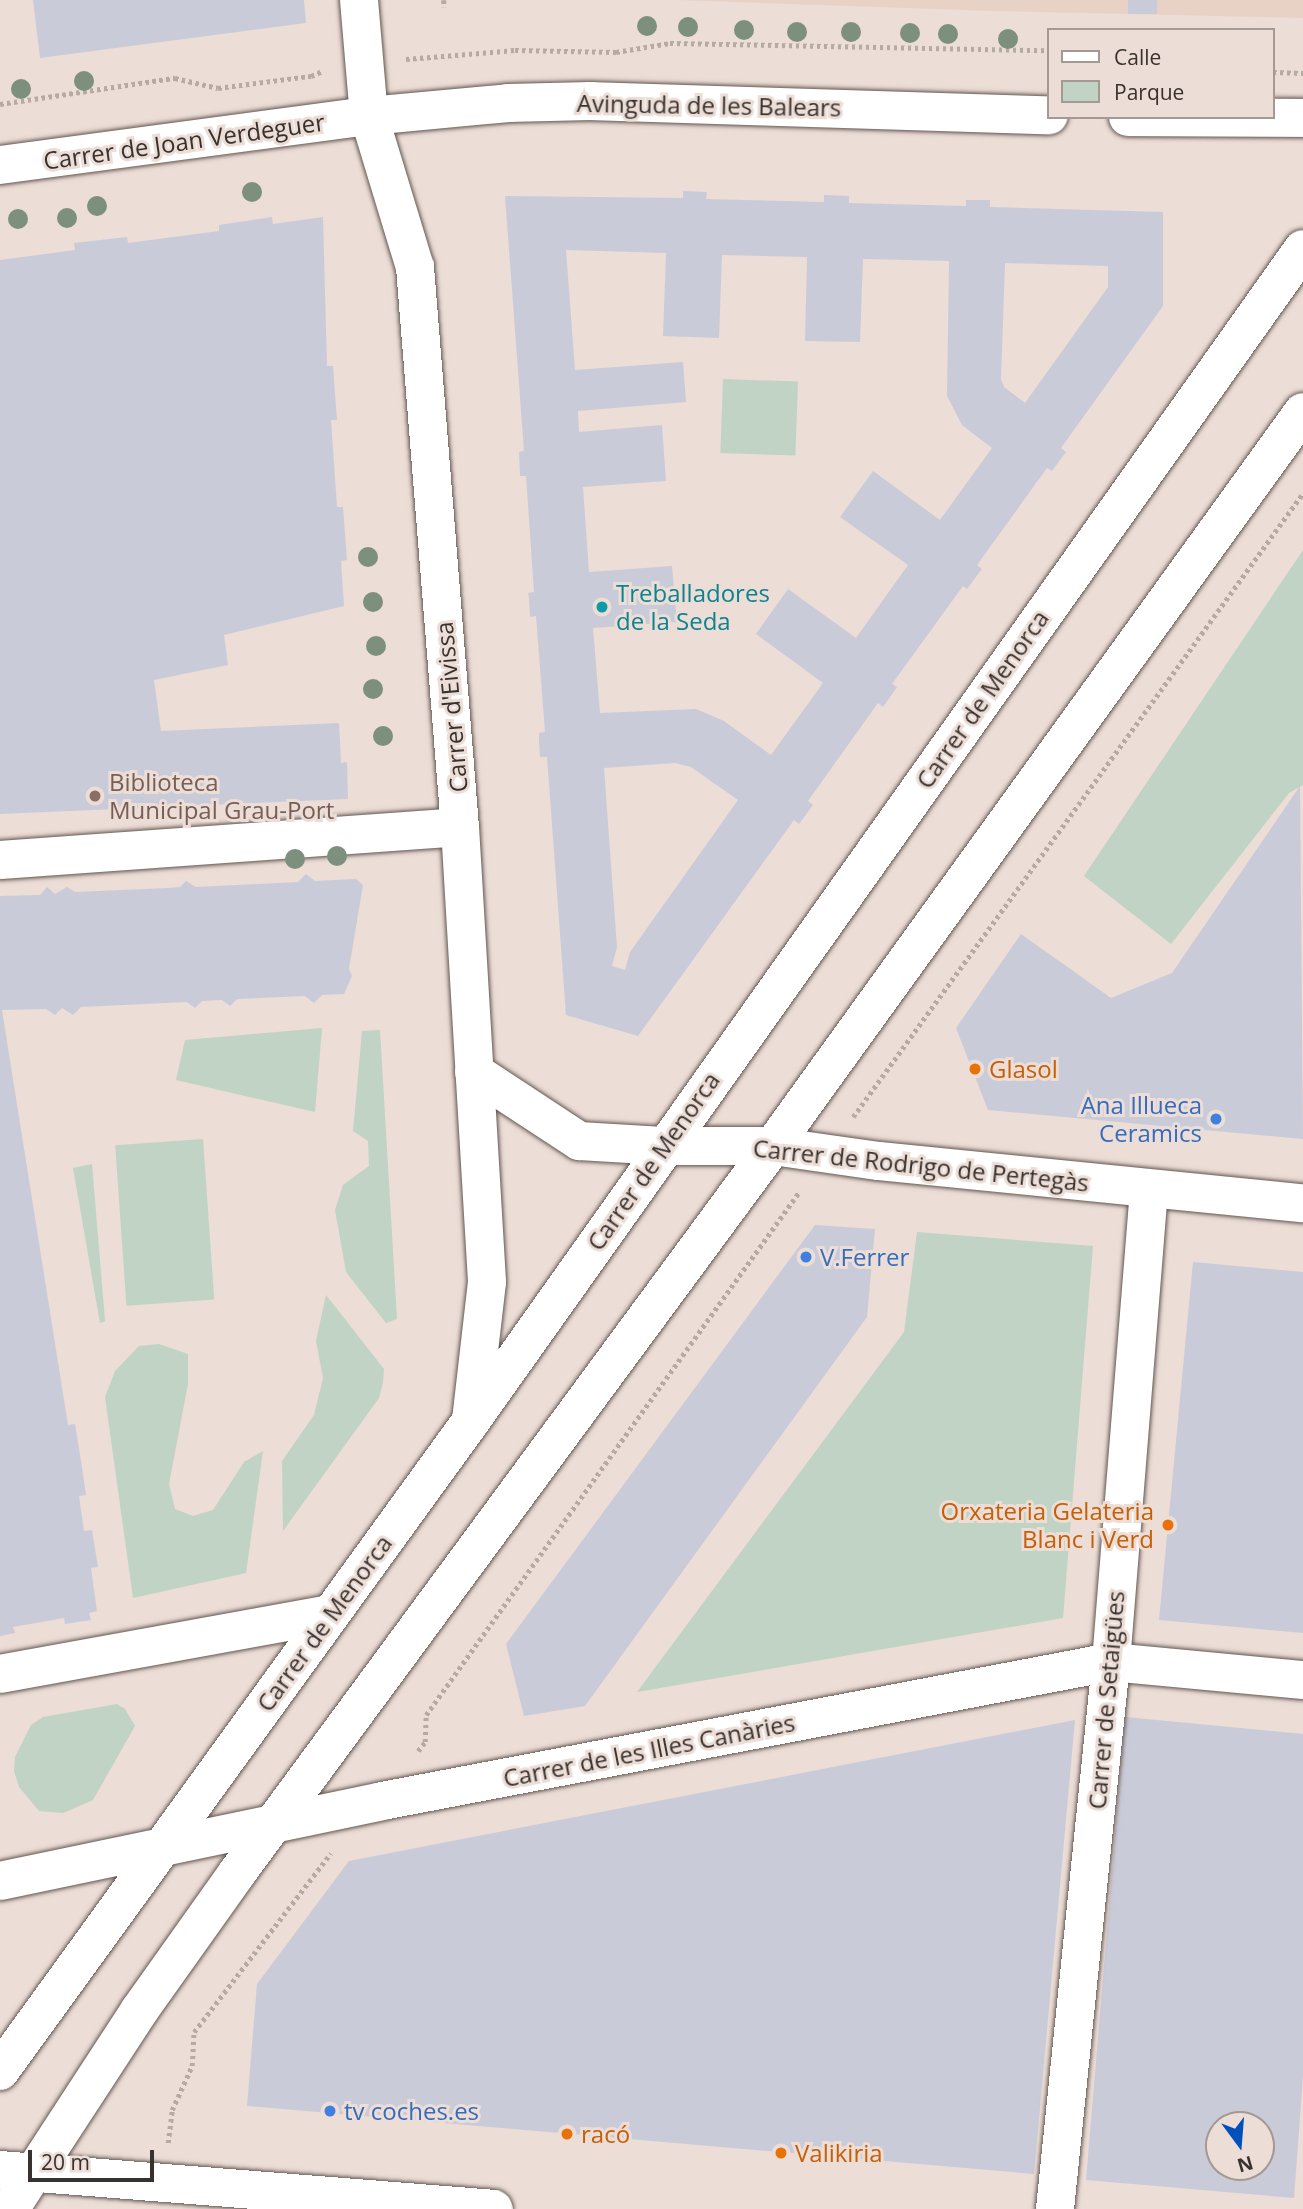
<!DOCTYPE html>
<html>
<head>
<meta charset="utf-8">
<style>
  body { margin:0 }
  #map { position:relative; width:1303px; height:2209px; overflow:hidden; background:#ecddd6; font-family:"Open Sans",sans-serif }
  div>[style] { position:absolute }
  .education>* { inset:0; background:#e8d2c5 }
  .green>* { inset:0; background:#c0d3c5; transform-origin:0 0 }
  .building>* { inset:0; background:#cacbd8; transform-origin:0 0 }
  .path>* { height:4.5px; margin-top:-2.25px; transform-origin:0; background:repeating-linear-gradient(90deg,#b6aaa4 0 3.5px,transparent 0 7px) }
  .roads { filter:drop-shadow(0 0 2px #625650) drop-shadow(0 0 2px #625650) }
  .minor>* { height:38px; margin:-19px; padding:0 19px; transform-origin:19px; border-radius:19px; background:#fff }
  .major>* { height:38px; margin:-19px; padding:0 19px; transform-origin:19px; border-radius:19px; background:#fff }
  .trees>* { width:20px; height:20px; margin:-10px; border-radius:50%; background:#7c907d }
  .dots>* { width:19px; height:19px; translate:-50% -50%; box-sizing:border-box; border:4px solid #ecddd6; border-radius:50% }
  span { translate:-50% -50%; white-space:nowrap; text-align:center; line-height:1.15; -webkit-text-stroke:6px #ecddd6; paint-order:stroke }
  .street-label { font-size:24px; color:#38322f }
  .culture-label { font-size:24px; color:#0d838f }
  .left { translate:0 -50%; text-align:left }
  .education-label { font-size:24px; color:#785e54 }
  .food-label { font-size:24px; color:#c56008 }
  .right { translate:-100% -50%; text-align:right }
  .shop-label { font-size:24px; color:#366cbe }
  .legend { position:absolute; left:1047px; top:28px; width:228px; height:91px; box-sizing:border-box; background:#ecddd6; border:2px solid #a49993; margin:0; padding:9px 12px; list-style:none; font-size:21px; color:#38322f }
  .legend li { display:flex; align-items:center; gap:14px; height:35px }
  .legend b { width:35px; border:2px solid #a49993 }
  .north { position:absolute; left:1205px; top:2111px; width:70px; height:70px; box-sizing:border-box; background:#ecddd6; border:2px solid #a49993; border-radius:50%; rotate:164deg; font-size:19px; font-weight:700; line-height:28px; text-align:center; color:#38322f }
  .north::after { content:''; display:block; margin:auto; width:24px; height:32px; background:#0151bb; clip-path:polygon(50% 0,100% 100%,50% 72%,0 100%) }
  .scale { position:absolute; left:28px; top:2150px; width:126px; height:32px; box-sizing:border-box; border:4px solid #38322f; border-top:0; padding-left:9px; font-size:21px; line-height:24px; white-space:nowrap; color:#38322f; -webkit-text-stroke:5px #ecddd6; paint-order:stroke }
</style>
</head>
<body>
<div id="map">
  <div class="education">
    <i style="clip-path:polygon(678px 0,1303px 0,1303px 18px,993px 11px)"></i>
  </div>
  <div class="green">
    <i style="left:723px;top:379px;width:75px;height:74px;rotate:2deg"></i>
    <i style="clip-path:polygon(1303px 550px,1303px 785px,1289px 793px,1171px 944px,1084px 876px)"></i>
    <i style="clip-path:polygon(322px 1028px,315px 1112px,176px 1080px,185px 1040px)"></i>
    <i style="clip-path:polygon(380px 1030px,397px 1319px,386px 1323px,346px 1272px,335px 1210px,343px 1185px,369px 1166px,368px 1141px,353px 1131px,362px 1031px)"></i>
    <i style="left:203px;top:1139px;width:161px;height:88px;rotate:86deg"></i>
    <i style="clip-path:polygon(92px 1164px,105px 1321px,100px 1323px,73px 1168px)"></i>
    <i style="clip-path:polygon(917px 1232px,1093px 1246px,1063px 1618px,637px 1692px,904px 1332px)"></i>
    <i style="clip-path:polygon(326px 1295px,384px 1369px,383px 1383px,379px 1398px,283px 1531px,282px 1461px,314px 1415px,323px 1378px,316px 1341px)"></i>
    <i style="clip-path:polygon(159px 1344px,188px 1354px,188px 1384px,169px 1484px,175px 1509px,193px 1516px,213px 1510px,244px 1462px,263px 1451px,246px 1573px,133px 1598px,105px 1397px,115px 1371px,139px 1346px)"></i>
    <i style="clip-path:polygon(117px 1704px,125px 1709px,135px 1726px,93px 1800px,63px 1813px,39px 1811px,19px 1787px,14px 1771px,15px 1757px,31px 1725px,43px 1717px)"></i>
  </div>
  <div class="building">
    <i style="clip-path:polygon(33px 0,304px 0,306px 23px,40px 58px)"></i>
    <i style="left:1128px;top:0;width:29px;height:14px"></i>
    <i style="clip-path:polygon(evenodd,683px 191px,707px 192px,706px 199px,824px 202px,824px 195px,849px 196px,849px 203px,966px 206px,966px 200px,990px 200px,990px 207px,1163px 212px,1163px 306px,1061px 448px,1066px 452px,1052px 471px,1047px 468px,977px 565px,982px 569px,967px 589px,963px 586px,892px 684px,897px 687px,883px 707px,878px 703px,808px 801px,813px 805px,799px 824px,794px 820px,638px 1036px,566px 1015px,547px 757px,540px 757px,539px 740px,539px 733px,545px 732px,536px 616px,530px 617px,529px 598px,528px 593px,534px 592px,526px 476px,520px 476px,519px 452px,524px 451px,505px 196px,683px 198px,683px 191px,566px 250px,666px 253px,663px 336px,719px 338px,722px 255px,807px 257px,805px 341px,860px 342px,863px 259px,949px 261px,947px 396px,962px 425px,992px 448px,940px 520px,873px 471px,840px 517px,908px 565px,856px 638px,788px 589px,756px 634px,823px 683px,771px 755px,724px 721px,696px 709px,600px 713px,593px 628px,677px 622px,672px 566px,589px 572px,583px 487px,666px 481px,662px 425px,579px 432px,578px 411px,686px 402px,683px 362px,575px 370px,566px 250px,683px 191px,1005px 263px,1108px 266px,1108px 287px,1025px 403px,1004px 387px,1001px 379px,1005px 263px,683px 191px,675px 763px,691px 767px,738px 800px,630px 952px,625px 970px,612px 966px,617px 947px,604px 768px,675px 763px)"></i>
    <i style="clip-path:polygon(272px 217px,273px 224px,323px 217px,327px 366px,333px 366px,337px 420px,331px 420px,337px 507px,343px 507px,347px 560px,341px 561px,344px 606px,224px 635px,228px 665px,154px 680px,161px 731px,339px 723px,341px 763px,347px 762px,348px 799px,0 814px,0 260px,75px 250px,74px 243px,127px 237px,128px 243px,219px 231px,219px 225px)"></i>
    <i style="clip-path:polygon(1300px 786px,1303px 1139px,988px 1110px,956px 1028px,1021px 934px,1111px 998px,1172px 973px)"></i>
    <i style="clip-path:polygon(306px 874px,315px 881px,356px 879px,363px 885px,349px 969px,352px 976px,344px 994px,322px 995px,314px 1003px,305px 996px,237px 999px,230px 1006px,222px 1000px,202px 1001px,195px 1008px,187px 1002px,81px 1007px,73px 1015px,62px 1008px,55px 1015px,46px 1009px,2px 1010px,68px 1425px,75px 1424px,81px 1461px,86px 1495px,79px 1496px,84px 1531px,92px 1530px,98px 1567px,91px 1568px,97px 1611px,89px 1613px,91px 1620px,65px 1624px,64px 1618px,13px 1627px,15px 1633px,0 1636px,0 896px,40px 895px,47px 887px,55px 894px,67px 887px,75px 892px,168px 888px,180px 887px,186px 881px,196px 887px,298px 882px)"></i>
    <i style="clip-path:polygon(815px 1225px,875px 1229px,867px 1317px,585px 1706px,524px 1716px,506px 1644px)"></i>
    <i style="clip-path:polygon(1193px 1262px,1303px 1272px,1303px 1633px,1159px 1620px)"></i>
    <i style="clip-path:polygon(evenodd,1125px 1717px,1303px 1734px,1303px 2077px,1294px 2198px,1086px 2180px,1125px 1717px,1219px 2125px,1261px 2125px,1261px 2167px,1219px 2167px,1219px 2125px)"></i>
    <i style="clip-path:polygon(1075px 1720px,1034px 2174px,247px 2106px,257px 1984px,349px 1861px)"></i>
  </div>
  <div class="path">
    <i style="left:444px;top:0;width:7px;rotate:90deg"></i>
    <i style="left:406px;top:59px;width:109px;rotate:-4.7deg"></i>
    <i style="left:515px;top:50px;width:101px;rotate:1.1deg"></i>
    <i style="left:616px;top:52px;width:55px;rotate:-9.5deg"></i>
    <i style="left:670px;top:43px;width:379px;rotate:1.1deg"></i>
    <i style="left:1273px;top:72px;width:30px;rotate:2deg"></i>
    <i style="left:0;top:104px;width:177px;rotate:-8.5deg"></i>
    <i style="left:175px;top:78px;width:44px;rotate:13.1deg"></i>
    <i style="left:218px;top:88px;width:94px;rotate:-7.4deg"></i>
    <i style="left:311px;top:76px;width:13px;rotate:-23deg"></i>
    <i style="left:853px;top:1117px;width:769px;rotate:-54.2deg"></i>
    <i style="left:418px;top:1751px;width:11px;rotate:-52deg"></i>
    <i style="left:425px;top:1742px;width:27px;rotate:-88deg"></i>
    <i style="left:426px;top:1715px;width:642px;rotate:-54.5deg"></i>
    <i style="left:168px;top:2143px;width:33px;rotate:-83deg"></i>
    <i style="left:172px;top:2110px;width:48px;rotate:-65.6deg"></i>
    <i style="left:192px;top:2066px;width:34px;rotate:-87deg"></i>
    <i style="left:194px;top:2032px;width:225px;rotate:-52.6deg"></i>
  </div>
  <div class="roads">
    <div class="minor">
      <i style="left:359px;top:0;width:116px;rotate:85.1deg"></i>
      <i style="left:369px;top:116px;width:158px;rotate:73.1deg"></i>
      <i style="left:415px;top:267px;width:562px;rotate:85.41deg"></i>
      <i style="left:460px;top:827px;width:456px;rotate:86.6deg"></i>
      <i style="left:487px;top:1282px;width:140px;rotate:96.6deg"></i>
      <i style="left:0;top:860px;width:461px;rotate:-4.1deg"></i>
      <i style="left:474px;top:1072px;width:126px;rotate:33.3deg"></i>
      <i style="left:579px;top:1141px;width:84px;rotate:3.4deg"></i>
      <i style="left:663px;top:1146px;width:110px"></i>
      <i style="left:773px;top:1146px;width:107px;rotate:8.1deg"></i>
      <i style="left:879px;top:1161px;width:426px;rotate:5.7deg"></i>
      <i style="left:0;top:1674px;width:335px;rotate:-10.3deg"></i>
      <i style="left:0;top:1881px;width:390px;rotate:-11.8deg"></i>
      <i style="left:382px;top:1801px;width:742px;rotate:-10.8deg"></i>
      <i style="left:1111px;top:1662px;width:193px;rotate:5.4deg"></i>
      <i style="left:1055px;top:2209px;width:550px;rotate:-84.15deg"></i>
      <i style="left:1111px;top:1662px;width:474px;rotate:-85.4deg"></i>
    </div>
    <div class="major">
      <i style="left:1128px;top:117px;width:175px;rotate:0.3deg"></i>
      <i style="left:0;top:165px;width:372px;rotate:-7.6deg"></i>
      <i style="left:369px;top:116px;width:140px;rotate:-5.3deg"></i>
      <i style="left:508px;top:103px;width:83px;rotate:-1.4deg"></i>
      <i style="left:591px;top:101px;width:458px;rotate:1.8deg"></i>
      <i style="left:0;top:2071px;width:803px;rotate:-54.07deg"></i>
      <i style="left:471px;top:1421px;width:1437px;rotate:-54.63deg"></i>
      <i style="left:0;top:2170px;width:495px;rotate:4.5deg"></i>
      <i style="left:10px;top:2209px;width:236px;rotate:-56.9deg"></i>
      <i style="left:139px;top:2011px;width:169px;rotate:-54.6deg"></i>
      <i style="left:237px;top:1873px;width:903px;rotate:-53.6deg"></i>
      <i style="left:773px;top:1146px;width:905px;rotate:-54.17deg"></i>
    </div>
  </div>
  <div class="trees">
    <i style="left:647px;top:26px"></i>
    <i style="left:688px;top:27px"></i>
    <i style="left:744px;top:30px"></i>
    <i style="left:797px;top:32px"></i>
    <i style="left:851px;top:32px"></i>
    <i style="left:910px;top:33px"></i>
    <i style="left:948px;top:34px"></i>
    <i style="left:1008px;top:39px"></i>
    <i style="left:84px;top:81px"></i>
    <i style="left:21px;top:89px"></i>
    <i style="left:252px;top:192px"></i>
    <i style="left:97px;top:206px"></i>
    <i style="left:67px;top:218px"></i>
    <i style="left:18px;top:219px"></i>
    <i style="left:368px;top:557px"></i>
    <i style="left:373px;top:602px"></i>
    <i style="left:376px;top:646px"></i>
    <i style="left:373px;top:689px"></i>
    <i style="left:383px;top:736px"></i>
    <i style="left:337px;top:856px"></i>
    <i style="left:295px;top:859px"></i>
  </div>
  <div class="dots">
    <i style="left:602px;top:607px;background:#0f9aa8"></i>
    <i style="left:95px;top:796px;background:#8d6e63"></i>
    <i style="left:975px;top:1069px;background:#e8710a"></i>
    <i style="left:1216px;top:1119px;background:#3f7fe0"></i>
    <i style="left:806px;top:1257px;background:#3f7fe0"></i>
    <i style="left:1168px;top:1525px;background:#e8710a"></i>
    <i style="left:330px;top:2111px;background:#3f7fe0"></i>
    <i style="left:567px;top:2134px;background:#e8710a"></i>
    <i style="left:781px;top:2153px;background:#e8710a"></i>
  </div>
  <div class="street-label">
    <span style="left:709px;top:105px;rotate:1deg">Avinguda de les Balears</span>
    <span style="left:184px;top:141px;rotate:-8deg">Carrer de Joan Verdeguer</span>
    <span style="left:982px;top:699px;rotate:-55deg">Carrer de Menorca</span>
    <span style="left:451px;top:707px;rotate:-95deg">Carrer d'Eivissa</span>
    <span style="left:653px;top:1161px;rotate:-55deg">Carrer de Menorca</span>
    <span style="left:921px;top:1165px;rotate:6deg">Carrer de Rodrigo de Pertegàs</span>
    <span style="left:324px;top:1623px;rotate:-54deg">Carrer de Menorca</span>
    <span style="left:1106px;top:1700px;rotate:-85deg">Carrer de Setaigües</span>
    <span style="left:649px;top:1750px;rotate:-11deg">Carrer de les Illes Canàries</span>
  </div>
  <div class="culture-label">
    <span class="left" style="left:616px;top:607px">Treballadores<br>de la Seda</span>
  </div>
  <div class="education-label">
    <span class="left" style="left:109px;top:796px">Biblioteca<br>Municipal Grau-Port</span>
  </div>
  <div class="food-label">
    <span class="left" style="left:989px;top:1069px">Glasol</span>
    <span class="right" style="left:1154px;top:1525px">Orxateria Gelateria<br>Blanc i Verd</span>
    <span class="left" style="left:581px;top:2134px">racó</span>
    <span class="left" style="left:795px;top:2153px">Valikiria</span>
  </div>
  <div class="shop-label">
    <span class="right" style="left:1202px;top:1119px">Ana Illueca<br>Ceramics</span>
    <span class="left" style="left:820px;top:1257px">V.Ferrer</span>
    <span class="left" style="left:344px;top:2111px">tv coches.es</span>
  </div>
  <ul class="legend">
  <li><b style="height:9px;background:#fff"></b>Calle</li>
  <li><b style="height:19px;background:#c0d3c5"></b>Parque</li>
  </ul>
  <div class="north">N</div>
  <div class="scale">20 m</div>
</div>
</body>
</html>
